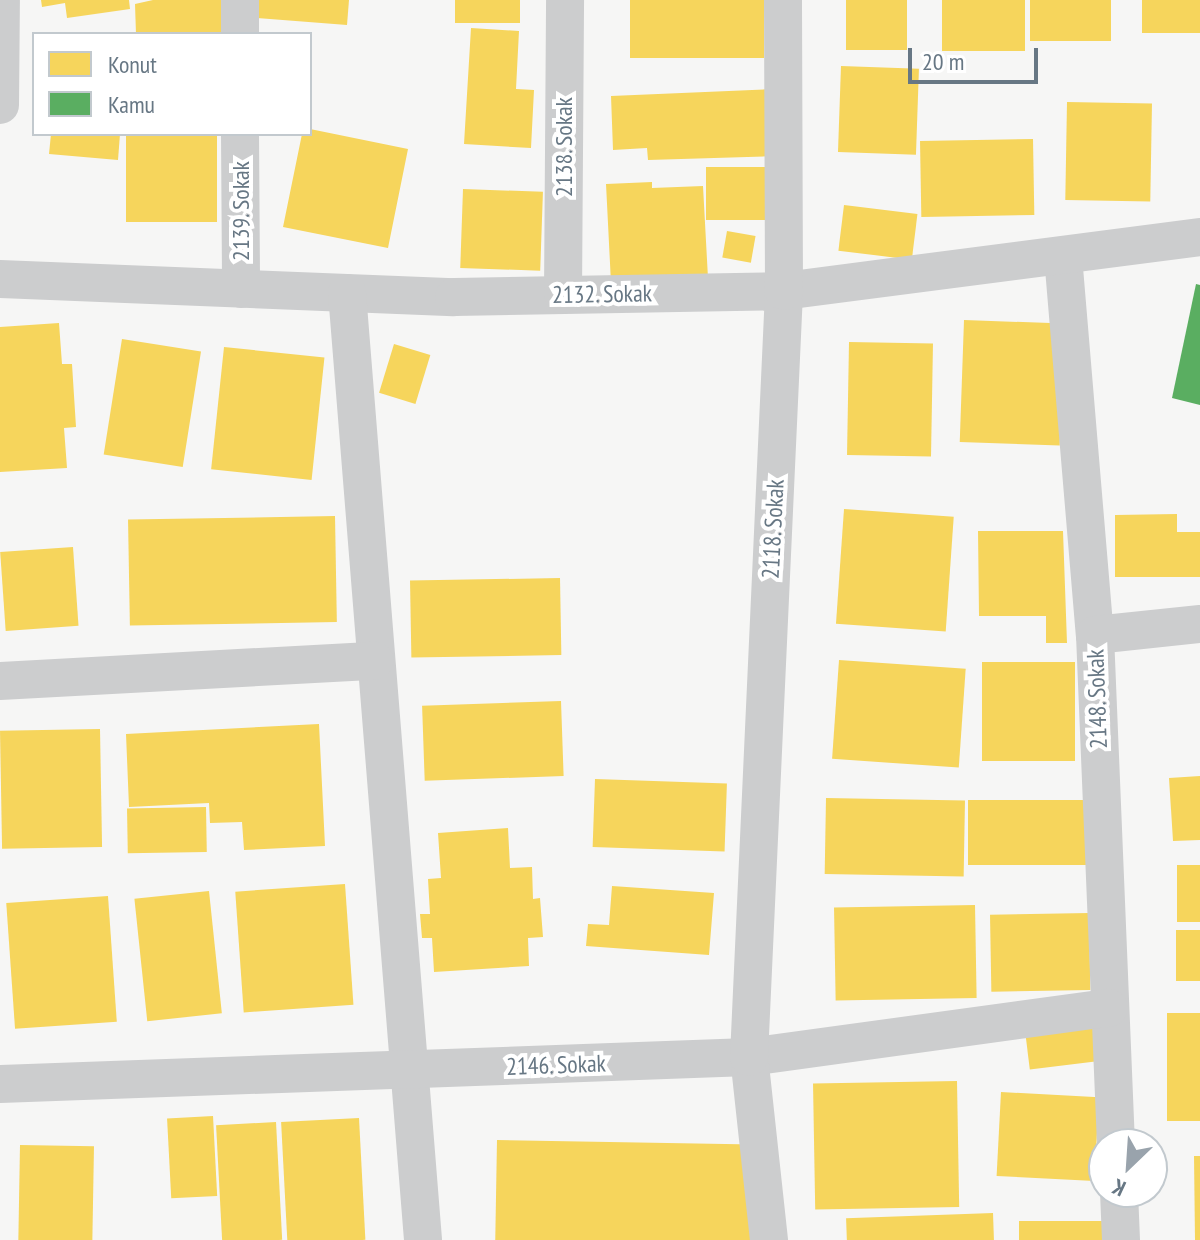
<!DOCTYPE html>
<html>
<head>
<meta charset="utf-8">
<style>
  body { margin:0 }
  #map { position:relative; width:1200px; height:1240px; overflow:hidden; background:#f6f6f5; font-family:"PT Sans Narrow",sans-serif }
  div>[style] { position:absolute }
  .homes>* { inset:0; background:#f6d55c; transform-origin:0 0 }
  .public>* { inset:0; background:#5aae61 }
  .street>* { height:38px; margin:-19px; padding:0 19px; transform-origin:19px; border-radius:19px; background:#cccdce }
  span { translate:-50% -50%; white-space:nowrap; text-align:center; line-height:1.15; -webkit-text-stroke:8px #fff; paint-order:stroke }
  .street-label { font-size:24px; color:#677784 }
  .legend { position:absolute; left:32px; top:32px; width:280px; height:104px; box-sizing:border-box; background:#fff; border:2px solid #c2c9ce; margin:0; padding:10px 14px; list-style:none; font-size:24px; color:#677784 }
  .legend li { display:flex; align-items:center; gap:16px; height:40px }
  .legend b { width:40px; border:2px solid #c2c9ce }
  .north { position:absolute; left:1088px; top:1128px; width:80px; height:80px; box-sizing:border-box; background:#fff; border:2px solid #c2c9ce; border-radius:50%; rotate:205deg; font-size:22px; font-weight:700; line-height:32px; text-align:center; color:#677784 }
  .north::after { content:''; display:block; margin:auto; width:28px; height:36px; background:#99a3ac; clip-path:polygon(50% 0,100% 100%,50% 72%,0 100%) }
  .scale { position:absolute; left:908px; top:48px; width:130px; height:36px; box-sizing:border-box; border:4px solid #677784; border-top:0; padding-left:10px; font-size:24px; line-height:28px; white-space:nowrap; color:#677784; -webkit-text-stroke:6px #fff; paint-order:stroke }
</style>
</head>
<body>
<div id="map">
  <div class="homes">
    <i style="clip-path:polygon(41px 0,129px 0,130px 9px,67px 18px,65px 3px,42px 7px)"></i>
    <i style="clip-path:polygon(153px 0,227px 0,228px 34px,136px 34px,135px 4px)"></i>
    <i style="clip-path:polygon(259px 0,349px 0,347px 25px,257px 18px)"></i>
    <i style="left:455px;top:0;width:65px;height:23px"></i>
    <i style="left:630px;top:0;width:134px;height:58px"></i>
    <i style="left:846px;top:0;width:61px;height:50px"></i>
    <i style="left:942px;top:0;width:83px;height:51px"></i>
    <i style="left:1030px;top:0;width:81px;height:41px"></i>
    <i style="left:1142px;top:0;width:58px;height:33px"></i>
    <i style="clip-path:polygon(471px 28px,519px 31px,516px 89px,534px 90px,531px 148px,464px 144px)"></i>
    <i style="left:841px;top:66px;width:78px;height:86px;rotate:2deg"></i>
    <i style="clip-path:polygon(774px 89px,777px 156px,648px 160px,647px 148px,613px 150px,611px 96px)"></i>
    <i style="left:1067px;top:102px;width:85px;height:98px;rotate:1deg"></i>
    <i style="clip-path:polygon(310px 129px,408px 149px,388px 248px,283px 227px,302px 134px,310px 134px)"></i>
    <i style="clip-path:polygon(51px 134px,120px 134px,118px 160px,49px 154px)"></i>
    <i style="left:126px;top:134px;width:91px;height:88px"></i>
    <i style="left:1033px;top:139px;width:76px;height:113px;rotate:89deg"></i>
    <i style="left:706px;top:167px;width:59px;height:53px"></i>
    <i style="clip-path:polygon(652px 182px,652px 188px,703px 186px,708px 278px,611px 283px,606px 184px)"></i>
    <i style="left:463px;top:189px;width:80px;height:79px;rotate:2deg"></i>
    <i style="left:844px;top:205px;width:74px;height:46px;rotate:7deg"></i>
    <i style="left:727px;top:231px;width:29px;height:27px;rotate:10deg"></i>
    <i style="left:964px;top:320px;width:100px;height:122px;rotate:2deg"></i>
    <i style="clip-path:polygon(59px 323px,62px 364px,72px 364px,76px 427px,64px 428px,67px 468px,0 472px,0 327px)"></i>
    <i style="left:122px;top:339px;width:80px;height:117px;rotate:9deg"></i>
    <i style="left:849px;top:342px;width:84px;height:113px;rotate:1deg"></i>
    <i style="left:394px;top:344px;width:38px;height:51px;rotate:17deg"></i>
    <i style="left:224px;top:347px;width:101px;height:123px;rotate:6deg"></i>
    <i style="left:844px;top:509px;width:110px;height:115px;rotate:4deg"></i>
    <i style="clip-path:polygon(1177px 514px,1177px 532px,1200px 532px,1200px 577px,1115px 577px,1115px 515px)"></i>
    <i style="left:335px;top:516px;width:106px;height:207px;rotate:89deg"></i>
    <i style="clip-path:polygon(978px 531px,1063px 531px,1067px 643px,1046px 643px,1046px 616px,979px 616px)"></i>
    <i style="left:73px;top:547px;width:79px;height:73px;rotate:86deg"></i>
    <i style="left:560px;top:578px;width:77px;height:150px;rotate:89deg"></i>
    <i style="left:839px;top:660px;width:127px;height:99px;rotate:4deg"></i>
    <i style="left:982px;top:662px;width:93px;height:99px"></i>
    <i style="left:561px;top:701px;width:75px;height:139px;rotate:88deg"></i>
    <i style="clip-path:polygon(319px 724px,325px 846px,244px 850px,242px 822px,210px 823px,209px 803px,129px 807px,126px 734px)"></i>
    <i style="left:100px;top:729px;width:118px;height:100px;rotate:89deg"></i>
    <i style="clip-path:polygon(1200px 776px,1200px 840px,1173px 841px,1169px 778px)"></i>
    <i style="left:595px;top:779px;width:132px;height:68px;rotate:2deg"></i>
    <i style="left:826px;top:798px;width:139px;height:76px;rotate:1deg"></i>
    <i style="left:968px;top:800px;width:127px;height:65px"></i>
    <i style="left:206px;top:807px;width:45px;height:79px;rotate:89deg"></i>
    <i style="clip-path:polygon(508px 828px,510px 868px,532px 867px,533px 899px,540px 898px,543px 937px,528px 938px,529px 966px,434px 972px,432px 938px,422px 938px,420px 914px,430px 914px,428px 879px,441px 878px,438px 833px)"></i>
    <i style="left:1177px;top:865px;width:23px;height:57px"></i>
    <i style="left:345px;top:884px;width:121px;height:110px;rotate:86deg"></i>
    <i style="clip-path:polygon(612px 886px,714px 893px,709px 955px,586px 946px,588px 924px,609px 925px)"></i>
    <i style="left:209px;top:891px;width:123px;height:75px;rotate:84deg"></i>
    <i style="left:108px;top:896px;width:126px;height:102px;rotate:86deg"></i>
    <i style="left:975px;top:905px;width:93px;height:141px;rotate:89deg"></i>
    <i style="left:1089px;top:913px;width:77px;height:99px;rotate:89deg"></i>
    <i style="left:1200px;top:930px;width:51px;height:24px;rotate:90deg"></i>
    <i style="left:1167px;top:1013px;width:33px;height:108px"></i>
    <i style="left:1097px;top:1026px;width:35px;height:72px;rotate:83deg"></i>
    <i style="left:957px;top:1081px;width:126px;height:144px;rotate:89deg"></i>
    <i style="left:1001px;top:1092px;width:98px;height:84px;rotate:3deg"></i>
    <i style="left:213px;top:1116px;width:80px;height:46px;rotate:87deg"></i>
    <i style="left:359px;top:1118px;width:122px;height:78px;rotate:87deg"></i>
    <i style="left:276px;top:1122px;width:118px;height:60px;rotate:87deg"></i>
    <i style="left:497px;top:1140px;width:257px;height:100px;rotate:1deg"></i>
    <i style="left:20px;top:1145px;width:74px;height:95px;rotate:1deg"></i>
    <i style="clip-path:polygon(1194px 1156px,1200px 1156px,1200px 1240px,1195px 1240px)"></i>
    <i style="left:993px;top:1213px;width:27px;height:147px;rotate:88deg"></i>
    <i style="left:1019px;top:1221px;width:88px;height:19px"></i>
  </div>
  <div class="public">
    <i style="clip-path:polygon(1196px 284px,1200px 285px,1200px 405px,1172px 398px)"></i>
  </div>
  <div class="street">
    <i style="left:240px;top:0;width:34px;rotate:90deg"></i>
    <i style="left:0;top:105px;width:105px;rotate:-89.5deg"></i>
    <i style="left:240px;top:134px;width:155px;rotate:89.6deg"></i>
    <i style="left:1063px;top:256px;width:380px;rotate:85.2deg"></i>
    <i style="left:1095px;top:635px;width:509px;rotate:87.64deg"></i>
    <i style="left:0;top:279px;width:454px;rotate:2.3deg"></i>
    <i style="left:454px;top:297px;width:330px;rotate:-1deg"></i>
    <i style="left:784px;top:291px;width:419px;rotate:-7.4deg"></i>
    <i style="left:347px;top:293px;width:950px;rotate:85.41deg"></i>
    <i style="left:563px;top:295px;width:295px;rotate:-89.6deg"></i>
    <i style="left:1095px;top:635px;width:106px;rotate:-6deg"></i>
    <i style="left:0;top:681px;width:375px;rotate:-3.1deg"></i>
    <i style="left:0;top:1084px;width:749px;rotate:-2.06deg"></i>
    <i style="left:749px;top:1057px;width:363px;rotate:-7.8deg"></i>
    <i style="left:1119px;top:1192px;width:48px;rotate:87.6deg"></i>
    <i style="left:769px;top:1240px;width:184px;rotate:-96.2deg"></i>
    <i style="left:749px;top:1057px;width:767px;rotate:-87.38deg"></i>
    <i style="left:784px;top:291px;width:291px;rotate:-90.2deg"></i>
  </div>
  <div class="street-label">
    <span style="left:564px;top:147px;rotate:-90deg">2138. Sokak</span>
    <span style="left:241px;top:211px;rotate:-90deg">2139. Sokak</span>
    <span style="left:602px;top:294px;rotate:-1deg">2132. Sokak</span>
    <span style="left:773px;top:529px;rotate:-87deg">2118. Sokak</span>
    <span style="left:1097px;top:699px;rotate:-92deg">2148. Sokak</span>
    <span style="left:556px;top:1065px;rotate:-2deg">2146. Sokak</span>
  </div>
  <ul class="legend">
  <li><b style="height:22px;background:#f6d55c"></b>Konut</li>
  <li><b style="height:22px;background:#5aae61"></b>Kamu</li>
  </ul>
  <div class="north">K</div>
  <div class="scale">20 m</div>
</div>
</body>
</html>
